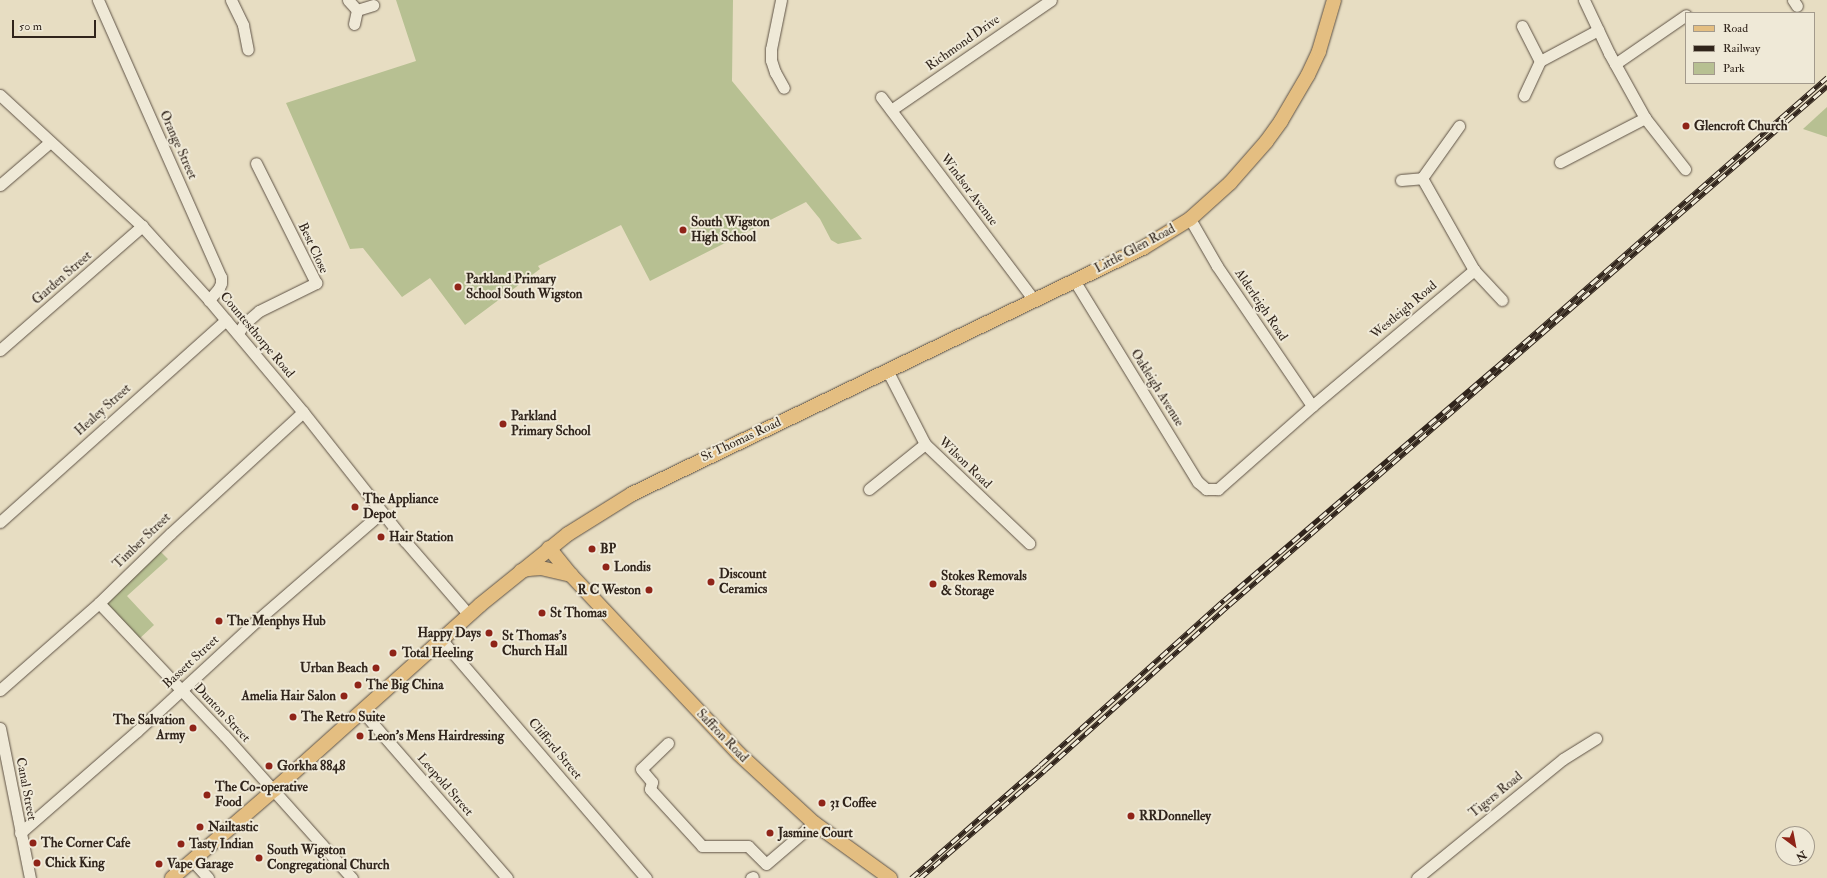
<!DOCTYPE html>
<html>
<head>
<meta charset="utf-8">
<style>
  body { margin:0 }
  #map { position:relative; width:1827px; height:878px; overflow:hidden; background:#e7ddc2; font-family:"IM FELL Double Pica",serif }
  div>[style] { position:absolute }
  .green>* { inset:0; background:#b7c092 }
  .roads { filter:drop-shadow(0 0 1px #5e5245) drop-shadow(0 0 1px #5e5245) }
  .minor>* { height:11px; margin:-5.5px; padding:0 5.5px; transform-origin:5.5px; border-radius:5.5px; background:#efe9d7 }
  .major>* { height:14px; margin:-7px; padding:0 7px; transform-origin:7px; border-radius:7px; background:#e4be81 }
  .rail>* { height:4.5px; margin-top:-2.25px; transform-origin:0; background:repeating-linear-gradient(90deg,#efe9d7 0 9px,#30241b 0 18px); box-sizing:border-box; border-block:1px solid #30241b }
  .dots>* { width:11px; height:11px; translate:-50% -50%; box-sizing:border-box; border:2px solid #efe9d7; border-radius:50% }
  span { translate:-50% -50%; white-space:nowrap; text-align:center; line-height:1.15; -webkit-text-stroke:4px #efe9d7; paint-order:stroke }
  .street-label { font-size:13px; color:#30241b }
  .poi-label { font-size:13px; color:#30241b; font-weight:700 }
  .left { translate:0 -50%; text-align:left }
  .right { translate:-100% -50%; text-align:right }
  .legend { position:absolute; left:1685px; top:12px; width:130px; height:72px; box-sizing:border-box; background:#efe9d7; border:1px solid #a39a8c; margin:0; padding:5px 7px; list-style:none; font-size:12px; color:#30241b }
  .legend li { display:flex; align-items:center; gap:8px; height:20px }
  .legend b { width:20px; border:1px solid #a39a8c }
  .north { position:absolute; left:1775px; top:826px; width:40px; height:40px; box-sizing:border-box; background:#efe9d7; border:1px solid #a39a8c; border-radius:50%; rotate:148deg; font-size:11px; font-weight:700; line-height:16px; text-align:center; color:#30241b }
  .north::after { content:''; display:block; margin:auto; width:14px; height:18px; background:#8f2418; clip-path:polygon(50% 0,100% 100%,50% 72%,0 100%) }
  .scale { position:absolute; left:12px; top:20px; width:84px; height:18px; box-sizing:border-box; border:2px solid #30241b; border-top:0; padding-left:5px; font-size:12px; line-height:14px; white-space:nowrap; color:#30241b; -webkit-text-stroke:3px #efe9d7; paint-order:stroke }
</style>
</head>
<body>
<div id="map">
  <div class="green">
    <i style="clip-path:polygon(396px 0,733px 0,732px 81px,862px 239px,838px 244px,831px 240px,820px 219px,806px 202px,650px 281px,621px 225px,538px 266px,540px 269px,465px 325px,430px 278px,402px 297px,363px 248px,350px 249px,286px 103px,416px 61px)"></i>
    <i style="clip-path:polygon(1827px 107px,1827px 137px,1803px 129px)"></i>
    <i style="clip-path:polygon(158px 549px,168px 559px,127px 596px,154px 625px,138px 640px,101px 599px)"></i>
  </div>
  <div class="roads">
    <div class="minor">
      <i style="left:98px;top:0;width:303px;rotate:66.1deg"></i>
      <i style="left:221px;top:277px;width:6px;rotate:90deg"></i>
      <i style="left:221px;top:283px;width:5px;rotate:112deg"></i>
      <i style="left:219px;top:288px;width:16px;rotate:130deg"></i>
      <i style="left:231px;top:0;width:28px;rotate:64deg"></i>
      <i style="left:243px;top:25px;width:25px;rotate:79deg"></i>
      <i style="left:348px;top:0;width:13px;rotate:48deg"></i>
      <i style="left:781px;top:0;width:50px;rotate:101.5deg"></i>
      <i style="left:771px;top:49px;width:11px;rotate:90deg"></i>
      <i style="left:771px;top:60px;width:13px;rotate:72deg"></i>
      <i style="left:775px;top:72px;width:18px;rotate:61deg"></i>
      <i style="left:1584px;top:0;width:59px;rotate:64.7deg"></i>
      <i style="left:1609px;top:53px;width:74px;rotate:61deg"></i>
      <i style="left:1645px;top:118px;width:65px;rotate:51.9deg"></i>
      <i style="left:1793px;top:0;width:7px;rotate:56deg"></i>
      <i style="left:354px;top:24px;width:14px;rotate:-78deg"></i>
      <i style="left:357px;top:10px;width:17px;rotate:-17deg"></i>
      <i style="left:1522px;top:26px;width:39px;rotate:63deg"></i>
      <i style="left:1540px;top:61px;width:38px;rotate:115deg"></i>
      <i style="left:1540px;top:61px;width:66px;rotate:-28.1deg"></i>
      <i style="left:1615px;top:64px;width:86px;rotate:-34.6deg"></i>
      <i style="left:0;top:95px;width:193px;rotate:42.7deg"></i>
      <i style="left:142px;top:226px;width:100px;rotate:47.8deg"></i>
      <i style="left:209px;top:300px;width:146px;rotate:50deg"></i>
      <i style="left:303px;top:412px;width:164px;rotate:51.7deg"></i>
      <i style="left:405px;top:541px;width:98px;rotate:49.1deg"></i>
      <i style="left:881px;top:97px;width:254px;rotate:53deg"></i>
      <i style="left:891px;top:110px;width:194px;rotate:-34.5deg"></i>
      <i style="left:1560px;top:162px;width:96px;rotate:-27.4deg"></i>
      <i style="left:1401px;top:180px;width:21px;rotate:-5deg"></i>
      <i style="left:0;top:185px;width:66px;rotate:-40.7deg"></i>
      <i style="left:1190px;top:219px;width:54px;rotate:60.1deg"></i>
      <i style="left:1217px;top:266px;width:169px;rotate:55.8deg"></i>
      <i style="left:1474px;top:270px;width:41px;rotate:47deg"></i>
      <i style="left:1074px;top:280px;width:237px;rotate:58.5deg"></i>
      <i style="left:1198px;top:482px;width:11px;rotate:41deg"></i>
      <i style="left:1206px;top:489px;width:12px"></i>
      <i style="left:1218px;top:489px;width:125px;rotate:-41.4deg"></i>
      <i style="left:1312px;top:406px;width:212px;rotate:-40deg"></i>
      <i style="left:1474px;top:270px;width:106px;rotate:-119.5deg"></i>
      <i style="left:1422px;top:178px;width:64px;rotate:-54.6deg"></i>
      <i style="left:238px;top:333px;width:11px;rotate:-56deg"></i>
      <i style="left:244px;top:324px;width:20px;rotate:-41deg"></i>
      <i style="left:259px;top:311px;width:64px;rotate:-26.2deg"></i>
      <i style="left:316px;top:283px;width:134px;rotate:-116.6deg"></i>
      <i style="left:0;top:350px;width:189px;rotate:-41.1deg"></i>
      <i style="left:887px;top:370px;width:83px;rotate:62.8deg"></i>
      <i style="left:925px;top:444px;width:144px;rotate:43.6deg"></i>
      <i style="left:869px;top:489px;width:72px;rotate:-38.8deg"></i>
      <i style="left:0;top:522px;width:303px;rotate:-41.8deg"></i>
      <i style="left:99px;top:603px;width:182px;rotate:46.6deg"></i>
      <i style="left:224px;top:735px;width:192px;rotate:48.2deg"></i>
      <i style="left:441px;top:639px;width:315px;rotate:49.4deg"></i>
      <i style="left:0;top:690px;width:132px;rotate:-41.3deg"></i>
      <i style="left:99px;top:603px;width:100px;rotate:-44.2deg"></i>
      <i style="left:171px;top:533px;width:179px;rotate:-42.5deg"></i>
      <i style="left:362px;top:711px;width:221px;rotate:49deg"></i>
      <i style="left:0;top:728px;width:153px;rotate:78.7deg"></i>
      <i style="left:668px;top:743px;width:37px;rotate:136deg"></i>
      <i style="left:641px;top:769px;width:17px;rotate:50deg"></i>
      <i style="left:652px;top:782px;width:7px;rotate:106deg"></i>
      <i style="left:650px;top:789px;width:77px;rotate:47.6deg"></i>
      <i style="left:702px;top:846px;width:46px"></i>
      <i style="left:748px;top:846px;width:25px;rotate:45deg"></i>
      <i style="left:766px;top:864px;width:63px;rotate:-40.5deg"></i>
      <i style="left:20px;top:833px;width:155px;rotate:-41.1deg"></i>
      <i style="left:137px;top:731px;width:161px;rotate:-42.7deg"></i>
      <i style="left:255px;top:622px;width:168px;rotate:-40.9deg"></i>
      <i style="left:192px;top:860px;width:24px;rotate:48deg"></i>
      <i style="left:751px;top:878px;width:2px;rotate:-27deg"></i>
      <i style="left:1417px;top:878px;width:188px;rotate:-39.2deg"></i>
      <i style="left:1563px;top:759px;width:39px;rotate:-32deg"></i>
    </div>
    <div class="major">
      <i style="left:549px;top:548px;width:35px;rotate:51deg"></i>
      <i style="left:571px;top:575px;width:245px;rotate:46.8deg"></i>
      <i style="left:739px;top:754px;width:102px;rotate:42.6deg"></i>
      <i style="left:814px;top:823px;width:94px;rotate:35.9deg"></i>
      <i style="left:521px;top:571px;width:7px;rotate:-16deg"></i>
      <i style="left:528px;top:569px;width:13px;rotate:-4deg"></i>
      <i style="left:541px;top:568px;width:31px;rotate:13deg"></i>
      <i style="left:172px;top:878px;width:135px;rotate:-40.8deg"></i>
      <i style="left:274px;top:790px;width:277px;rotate:-41.9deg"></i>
      <i style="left:480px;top:605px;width:113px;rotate:-38.9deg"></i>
      <i style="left:568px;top:534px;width:75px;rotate:-32deg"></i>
      <i style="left:632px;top:494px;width:567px;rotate:-25.71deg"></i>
      <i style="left:1143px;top:248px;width:55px;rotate:-31.7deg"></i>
      <i style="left:1190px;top:219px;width:54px;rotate:-42deg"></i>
      <i style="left:1230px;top:183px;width:55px;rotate:-48.7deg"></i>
      <i style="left:1266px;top:142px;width:26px;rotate:-54deg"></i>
      <i style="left:1281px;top:121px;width:53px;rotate:-59.6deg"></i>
      <i style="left:1308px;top:75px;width:26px;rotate:-65deg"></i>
      <i style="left:1319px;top:51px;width:53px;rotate:-73.6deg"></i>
    </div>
  </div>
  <div class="rail">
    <i style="left:911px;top:878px;width:171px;rotate:-41.2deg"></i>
    <i style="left:1040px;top:765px;width:247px;rotate:-41.9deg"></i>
    <i style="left:1224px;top:600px;width:358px;rotate:-40.6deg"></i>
    <i style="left:1496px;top:367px;width:440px;rotate:-41.2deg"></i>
    <i style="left:920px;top:878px;width:165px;rotate:-40.8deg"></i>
    <i style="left:1045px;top:770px;width:247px;rotate:-41.9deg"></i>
    <i style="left:1229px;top:605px;width:792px;rotate:-40.95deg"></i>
  </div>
  <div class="dots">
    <i style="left:1686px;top:126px;background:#8f2418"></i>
    <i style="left:683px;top:230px;background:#8f2418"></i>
    <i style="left:458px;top:287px;background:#8f2418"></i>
    <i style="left:503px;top:424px;background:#8f2418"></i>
    <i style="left:355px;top:507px;background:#8f2418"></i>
    <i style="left:381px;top:537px;background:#8f2418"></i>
    <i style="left:592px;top:549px;background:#8f2418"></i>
    <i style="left:606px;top:567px;background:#8f2418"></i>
    <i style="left:711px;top:582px;background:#8f2418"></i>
    <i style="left:933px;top:584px;background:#8f2418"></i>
    <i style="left:649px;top:590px;background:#8f2418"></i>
    <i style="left:542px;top:613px;background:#8f2418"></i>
    <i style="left:219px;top:621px;background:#8f2418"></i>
    <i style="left:489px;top:633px;background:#8f2418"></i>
    <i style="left:494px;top:644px;background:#8f2418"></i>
    <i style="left:393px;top:653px;background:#8f2418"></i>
    <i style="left:376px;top:668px;background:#8f2418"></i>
    <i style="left:358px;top:685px;background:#8f2418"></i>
    <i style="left:344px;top:696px;background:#8f2418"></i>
    <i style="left:293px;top:717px;background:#8f2418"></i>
    <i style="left:193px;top:728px;background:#8f2418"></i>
    <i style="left:360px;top:736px;background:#8f2418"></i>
    <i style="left:269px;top:766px;background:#8f2418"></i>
    <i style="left:207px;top:795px;background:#8f2418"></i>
    <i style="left:822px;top:803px;background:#8f2418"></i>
    <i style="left:1131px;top:816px;background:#8f2418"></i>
    <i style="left:200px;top:827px;background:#8f2418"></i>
    <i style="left:770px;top:833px;background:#8f2418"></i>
    <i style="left:33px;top:843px;background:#8f2418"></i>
    <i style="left:181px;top:844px;background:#8f2418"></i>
    <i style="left:259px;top:858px;background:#8f2418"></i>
    <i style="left:37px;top:863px;background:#8f2418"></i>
    <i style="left:159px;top:864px;background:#8f2418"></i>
  </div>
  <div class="street-label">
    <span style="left:963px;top:43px;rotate:-35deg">Richmond Drive</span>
    <span style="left:178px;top:145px;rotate:66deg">Orange Street</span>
    <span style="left:969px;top:190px;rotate:53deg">Windsor Avenue</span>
    <span style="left:313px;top:248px;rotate:65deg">Best Close</span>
    <span style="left:1135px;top:249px;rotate:-28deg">Little Glen Road</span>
    <span style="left:62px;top:278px;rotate:-41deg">Garden Street</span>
    <span style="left:1261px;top:305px;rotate:56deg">Alderleigh Road</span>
    <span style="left:1404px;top:310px;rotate:-40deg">Westleigh Road</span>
    <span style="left:257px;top:335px;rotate:50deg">Countesthorpe Road</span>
    <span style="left:1157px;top:388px;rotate:58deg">Oakleigh Avenue</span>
    <span style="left:103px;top:410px;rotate:-42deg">Healey Street</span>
    <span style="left:741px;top:440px;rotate:-25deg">St Thomas Road</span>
    <span style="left:965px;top:463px;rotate:44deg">Wilson Road</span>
    <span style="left:142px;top:541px;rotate:-44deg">Timber Street</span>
    <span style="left:191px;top:662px;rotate:-43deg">Bassett Street</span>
    <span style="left:222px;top:713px;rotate:47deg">Dunton Street</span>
    <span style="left:722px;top:736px;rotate:46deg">Saffron Road</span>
    <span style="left:555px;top:749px;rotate:50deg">Clifford Street</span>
    <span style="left:445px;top:785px;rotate:49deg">Leopold Street</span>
    <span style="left:26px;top:789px;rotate:79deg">Canal Street</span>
    <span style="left:1496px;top:795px;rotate:-39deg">Tigers Road</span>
  </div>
  <div class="poi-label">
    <span class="left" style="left:1694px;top:126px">Glencroft Church</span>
    <span class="left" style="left:691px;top:230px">South Wigston<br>High School</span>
    <span class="left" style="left:466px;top:287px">Parkland Primary<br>School South Wigston</span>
    <span class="left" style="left:511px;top:424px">Parkland<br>Primary School</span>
    <span class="left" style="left:363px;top:507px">The Appliance<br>Depot</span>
    <span class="left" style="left:389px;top:537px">Hair Station</span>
    <span class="left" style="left:600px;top:549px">BP</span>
    <span class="left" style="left:614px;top:567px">Londis</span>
    <span class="left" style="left:719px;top:582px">Discount<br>Ceramics</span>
    <span class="left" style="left:941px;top:584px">Stokes Removals<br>&amp; Storage</span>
    <span class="right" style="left:641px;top:590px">R C Weston</span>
    <span class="left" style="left:550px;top:613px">St Thomas</span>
    <span class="left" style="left:227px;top:621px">The Menphys Hub</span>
    <span class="right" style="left:481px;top:633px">Happy Days</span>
    <span class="left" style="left:502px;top:644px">St Thomas's<br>Church Hall</span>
    <span class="left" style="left:402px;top:653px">Total Heeling</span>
    <span class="right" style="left:368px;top:668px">Urban Beach</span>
    <span class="left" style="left:366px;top:685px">The Big China</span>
    <span class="right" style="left:336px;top:696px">Amelia Hair Salon</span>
    <span class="left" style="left:301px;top:717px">The Retro Suite</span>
    <span class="right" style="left:185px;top:728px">The Salvation<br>Army</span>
    <span class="left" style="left:368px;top:736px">Leon's Mens Hairdressing</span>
    <span class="left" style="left:277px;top:766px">Gorkha 8848</span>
    <span class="left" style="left:215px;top:795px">The Co-operative<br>Food</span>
    <span class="left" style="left:830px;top:803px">31 Coffee</span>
    <span class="left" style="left:1139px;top:816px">RRDonnelley</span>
    <span class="left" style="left:208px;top:827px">Nailtastic</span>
    <span class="left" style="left:778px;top:833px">Jasmine Court</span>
    <span class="left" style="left:41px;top:843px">The Corner Cafe</span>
    <span class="left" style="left:189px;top:844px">Tasty Indian</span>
    <span class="left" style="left:267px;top:858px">South Wigston<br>Congregational Church</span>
    <span class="left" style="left:45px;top:863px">Chick King</span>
    <span class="left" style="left:167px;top:864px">Vape Garage</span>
  </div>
  <ul class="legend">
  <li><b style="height:5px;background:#e4be81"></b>Road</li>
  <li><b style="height:5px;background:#30241b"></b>Railway</li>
  <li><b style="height:11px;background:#b7c092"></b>Park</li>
  </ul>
  <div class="north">N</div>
  <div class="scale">50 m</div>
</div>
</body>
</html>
